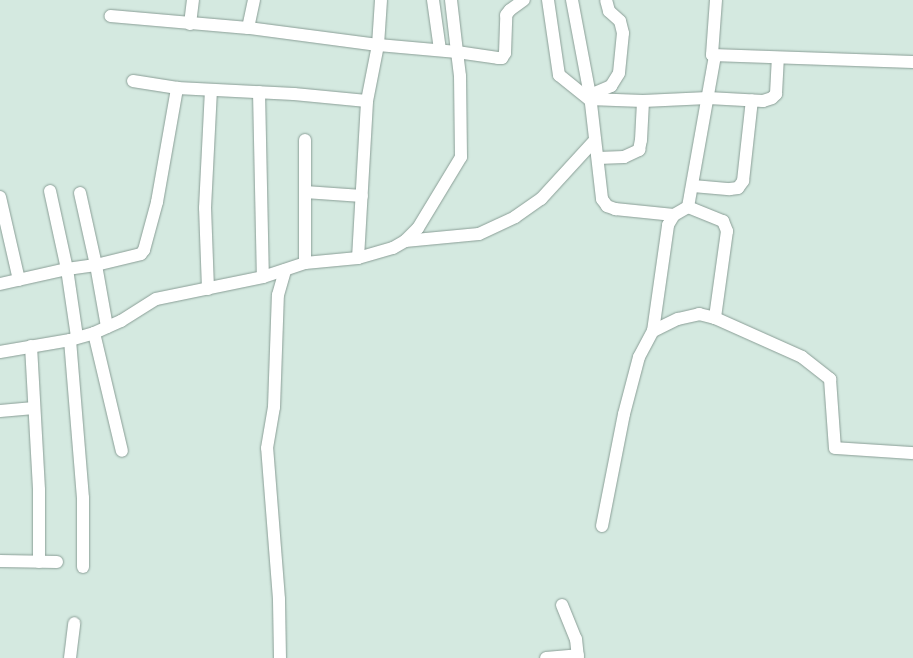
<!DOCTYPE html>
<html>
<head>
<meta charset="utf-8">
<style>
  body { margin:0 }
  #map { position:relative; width:913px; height:658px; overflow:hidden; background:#d4e9e0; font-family:Raleway,sans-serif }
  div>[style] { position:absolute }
  .roads { filter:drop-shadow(0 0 1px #8a9e96) drop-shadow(0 0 1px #8a9e96) }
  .minor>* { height:12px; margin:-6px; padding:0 6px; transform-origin:6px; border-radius:6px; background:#fff }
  span { translate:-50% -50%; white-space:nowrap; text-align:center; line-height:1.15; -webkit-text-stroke:3px #fff; paint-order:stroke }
</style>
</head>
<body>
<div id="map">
  <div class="roads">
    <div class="minor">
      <i style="left:433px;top:0;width:50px;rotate:82deg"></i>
      <i style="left:451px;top:0;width:52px;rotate:83.4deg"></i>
      <i style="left:457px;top:52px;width:41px;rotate:8.3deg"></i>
      <i style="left:498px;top:58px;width:4px"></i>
      <i style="left:502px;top:58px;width:6px;rotate:-59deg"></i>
      <i style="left:505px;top:53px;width:38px;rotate:-88deg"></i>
      <i style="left:506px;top:15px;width:6px;rotate:-51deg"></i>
      <i style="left:510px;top:10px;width:17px;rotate:-36deg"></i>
      <i style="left:548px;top:0;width:76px;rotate:81.7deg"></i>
      <i style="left:559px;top:75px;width:38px;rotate:39deg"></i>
      <i style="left:589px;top:99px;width:54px;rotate:2.1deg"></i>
      <i style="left:643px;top:101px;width:65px;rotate:-2.6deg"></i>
      <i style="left:708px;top:98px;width:55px;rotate:3.1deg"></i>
      <i style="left:763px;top:101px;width:9px;rotate:-18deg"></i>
      <i style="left:772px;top:98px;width:6px;rotate:-45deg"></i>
      <i style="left:776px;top:94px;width:35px;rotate:-87deg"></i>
      <i style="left:572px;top:0;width:97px;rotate:79.3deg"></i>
      <i style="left:590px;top:95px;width:105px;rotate:83.4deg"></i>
      <i style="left:602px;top:199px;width:9px;rotate:54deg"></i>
      <i style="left:607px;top:206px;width:9px;rotate:21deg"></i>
      <i style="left:615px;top:209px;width:59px;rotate:5.8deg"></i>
      <i style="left:716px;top:0;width:55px;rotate:94.2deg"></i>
      <i style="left:712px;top:55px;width:201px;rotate:2deg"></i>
      <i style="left:190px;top:24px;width:24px;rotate:-83deg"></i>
      <i style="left:248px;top:28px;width:29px;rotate:-78deg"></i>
      <i style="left:133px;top:81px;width:45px;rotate:9deg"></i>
      <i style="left:177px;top:88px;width:117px;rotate:2.9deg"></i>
      <i style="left:294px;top:94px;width:73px;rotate:5.5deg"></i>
      <i style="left:259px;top:92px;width:185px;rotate:88.8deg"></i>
      <i style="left:590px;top:95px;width:23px;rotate:-23deg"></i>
      <i style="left:611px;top:86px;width:15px;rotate:-58deg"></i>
      <i style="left:619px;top:73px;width:40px;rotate:-84.3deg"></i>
      <i style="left:623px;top:33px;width:12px;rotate:-104deg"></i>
      <i style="left:620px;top:21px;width:15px;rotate:-138deg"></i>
      <i style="left:609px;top:11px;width:11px;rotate:-105deg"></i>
      <i style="left:305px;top:140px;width:123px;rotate:90deg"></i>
      <i style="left:598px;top:158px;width:26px;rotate:-2deg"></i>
      <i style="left:624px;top:157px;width:17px;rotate:-25deg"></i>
      <i style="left:639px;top:150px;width:10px;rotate:-79deg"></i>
      <i style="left:641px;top:140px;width:39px;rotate:-87deg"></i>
      <i style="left:693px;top:186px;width:37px;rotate:5deg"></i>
      <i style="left:730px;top:189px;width:8px;rotate:-7deg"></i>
      <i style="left:738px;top:188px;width:9px;rotate:-54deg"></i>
      <i style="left:743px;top:181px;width:81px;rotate:-83.7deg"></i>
      <i style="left:50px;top:191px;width:80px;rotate:77.7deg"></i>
      <i style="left:67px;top:269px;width:69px;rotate:81.6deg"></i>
      <i style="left:305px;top:192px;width:57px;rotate:4deg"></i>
      <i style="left:80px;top:193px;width:74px;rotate:77.5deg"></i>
      <i style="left:96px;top:265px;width:63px;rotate:79.9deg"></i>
      <i style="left:0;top:197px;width:85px;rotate:77.1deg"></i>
      <i style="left:688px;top:207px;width:38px;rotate:22deg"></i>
      <i style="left:723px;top:221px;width:11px;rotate:68deg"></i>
      <i style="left:727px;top:231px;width:88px;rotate:97.9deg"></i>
      <i style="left:405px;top:241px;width:74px;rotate:-5.4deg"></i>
      <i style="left:479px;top:234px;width:40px;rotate:-25deg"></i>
      <i style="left:515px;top:217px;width:32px;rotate:-35deg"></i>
      <i style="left:541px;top:199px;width:80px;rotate:-47.5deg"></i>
      <i style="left:358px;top:258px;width:157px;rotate:-86.7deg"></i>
      <i style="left:367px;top:101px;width:57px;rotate:-78.9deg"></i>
      <i style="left:378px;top:45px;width:45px;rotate:-86.2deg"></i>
      <i style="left:0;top:284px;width:69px;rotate:-12.6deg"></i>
      <i style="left:67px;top:269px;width:29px;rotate:-8deg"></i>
      <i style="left:96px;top:265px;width:46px;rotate:-13.7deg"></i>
      <i style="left:141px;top:254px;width:5px;rotate:-53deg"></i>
      <i style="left:144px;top:250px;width:50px;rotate:-74.8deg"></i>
      <i style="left:157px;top:202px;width:116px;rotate:-80deg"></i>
      <i style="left:208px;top:289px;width:81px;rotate:-92.1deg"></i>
      <i style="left:205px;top:208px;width:118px;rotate:-87.1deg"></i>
      <i style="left:653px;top:331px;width:107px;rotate:-81.9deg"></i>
      <i style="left:668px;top:225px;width:12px;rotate:-59deg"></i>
      <i style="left:674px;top:215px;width:16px;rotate:-30deg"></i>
      <i style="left:688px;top:207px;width:153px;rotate:-79.9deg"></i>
      <i style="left:94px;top:333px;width:121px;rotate:76.7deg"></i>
      <i style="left:70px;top:340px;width:159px;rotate:85.3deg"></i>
      <i style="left:83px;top:498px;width:69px;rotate:90deg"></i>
      <i style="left:31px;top:346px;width:144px;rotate:86.8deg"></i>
      <i style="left:39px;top:490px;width:72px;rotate:90deg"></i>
      <i style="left:0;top:352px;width:71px;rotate:-9.7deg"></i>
      <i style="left:70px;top:340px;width:25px;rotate:-16deg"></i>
      <i style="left:94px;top:333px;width:30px;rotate:-24deg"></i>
      <i style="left:121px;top:321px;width:41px;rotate:-32.2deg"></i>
      <i style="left:156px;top:299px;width:109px;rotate:-11.6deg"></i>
      <i style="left:263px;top:277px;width:44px;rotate:-18.4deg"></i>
      <i style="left:305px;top:263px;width:53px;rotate:-5.4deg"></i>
      <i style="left:358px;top:258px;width:36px;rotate:-16deg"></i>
      <i style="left:393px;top:248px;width:14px;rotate:-30deg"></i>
      <i style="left:405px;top:241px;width:18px;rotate:-45deg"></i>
      <i style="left:418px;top:228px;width:83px;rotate:-58.8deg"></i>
      <i style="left:461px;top:157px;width:81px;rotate:-90.7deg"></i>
      <i style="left:460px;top:76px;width:24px;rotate:-97deg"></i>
      <i style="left:457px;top:52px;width:79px;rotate:-174.9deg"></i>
      <i style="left:378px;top:45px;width:131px;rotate:-172.5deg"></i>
      <i style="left:248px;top:28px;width:138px;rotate:-175deg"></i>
      <i style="left:0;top:411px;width:34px;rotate:-5deg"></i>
      <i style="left:602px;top:526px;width:114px;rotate:-78.9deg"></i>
      <i style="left:624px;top:414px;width:59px;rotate:-75.3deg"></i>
      <i style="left:639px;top:357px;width:30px;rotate:-62deg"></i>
      <i style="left:653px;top:331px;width:28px;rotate:-26deg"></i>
      <i style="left:678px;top:319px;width:22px;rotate:-13deg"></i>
      <i style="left:699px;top:314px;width:16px;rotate:14deg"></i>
      <i style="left:715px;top:318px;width:95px;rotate:24.1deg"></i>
      <i style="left:802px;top:357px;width:36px;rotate:38deg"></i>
      <i style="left:830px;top:379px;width:69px;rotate:85.9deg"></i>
      <i style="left:835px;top:448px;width:78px;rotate:3.7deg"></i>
      <i style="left:0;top:561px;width:57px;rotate:1deg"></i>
      <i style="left:562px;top:605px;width:37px;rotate:68deg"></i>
      <i style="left:576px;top:639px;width:19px;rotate:84deg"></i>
      <i style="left:70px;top:658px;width:35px;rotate:-83deg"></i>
      <i style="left:280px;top:658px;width:59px;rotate:-91deg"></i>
      <i style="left:279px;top:599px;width:151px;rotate:-94.5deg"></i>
      <i style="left:267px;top:448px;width:42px;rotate:-80.3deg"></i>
      <i style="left:274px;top:407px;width:112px;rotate:-88deg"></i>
      <i style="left:278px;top:295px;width:26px;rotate:-74deg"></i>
      <i style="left:546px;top:658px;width:32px;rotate:-5deg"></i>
    </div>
  </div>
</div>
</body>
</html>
